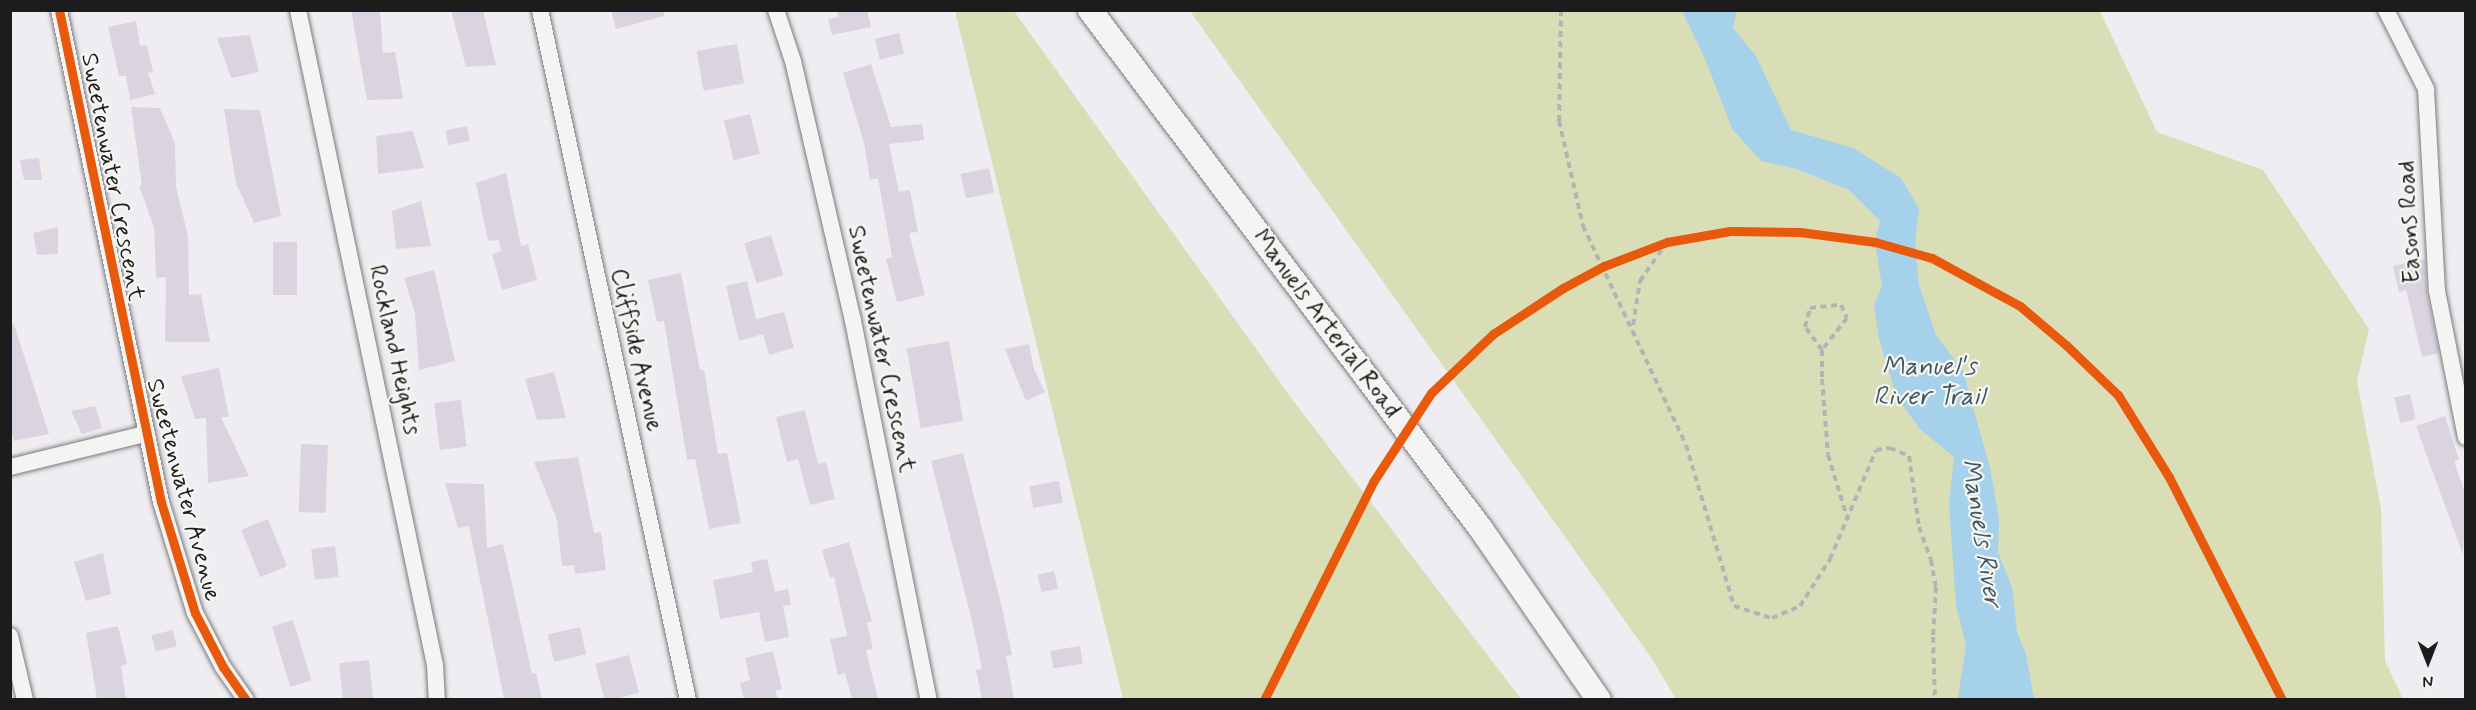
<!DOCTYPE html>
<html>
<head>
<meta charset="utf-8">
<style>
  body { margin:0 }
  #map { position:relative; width:2476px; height:710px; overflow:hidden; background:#f0edf2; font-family:Mynerve,sans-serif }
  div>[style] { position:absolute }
  .green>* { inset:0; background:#d9deb7 }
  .water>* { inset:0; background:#a5d1ea }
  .building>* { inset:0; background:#d9d4df; transform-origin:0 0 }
  .path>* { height:4px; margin-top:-2px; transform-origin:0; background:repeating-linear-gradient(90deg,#b4b4b5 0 6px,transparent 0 10.5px) }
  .roads { filter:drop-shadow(0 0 2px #7b7a7c) drop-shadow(0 0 2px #7b7a7c) }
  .minor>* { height:16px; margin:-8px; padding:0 8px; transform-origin:8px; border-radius:8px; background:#f4f4f3 }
  .secondary>* { height:24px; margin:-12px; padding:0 12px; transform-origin:12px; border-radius:12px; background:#f4f4f3 }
  .cycleway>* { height:9px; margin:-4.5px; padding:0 4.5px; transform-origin:4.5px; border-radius:4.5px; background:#e8590c }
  span { translate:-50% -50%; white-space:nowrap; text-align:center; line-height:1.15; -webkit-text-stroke:4.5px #f6f6f2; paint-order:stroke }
  .street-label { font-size:24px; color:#1c1c1c }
  .water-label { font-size:26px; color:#415763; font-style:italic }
  .frame { position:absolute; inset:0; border:12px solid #1c1c1c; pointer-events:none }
  .north { position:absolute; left:2398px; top:632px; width:60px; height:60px; -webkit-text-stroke:4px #f6f6f2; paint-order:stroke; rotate:180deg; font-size:16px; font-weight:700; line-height:24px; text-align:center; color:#1c1c1c }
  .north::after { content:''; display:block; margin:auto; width:21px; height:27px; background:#1c1c1c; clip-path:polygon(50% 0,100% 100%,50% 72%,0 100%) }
</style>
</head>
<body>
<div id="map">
  <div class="green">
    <i style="clip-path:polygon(955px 11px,1014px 11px,1292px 399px,1521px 699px,1123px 699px)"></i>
    <i style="clip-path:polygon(1190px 11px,2100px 11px,2157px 132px,2263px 170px,2369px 329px,2357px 381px,2381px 509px,2385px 661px,2403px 699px,1676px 699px,1652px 659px)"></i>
  </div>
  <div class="water">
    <i style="clip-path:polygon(1682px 11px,1737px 11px,1733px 28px,1756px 56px,1791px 130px,1853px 148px,1901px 178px,1919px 209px,1915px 242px,1919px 285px,1936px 335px,1963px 371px,1990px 468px,1999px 519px,1998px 552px,2012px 587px,2017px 632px,2026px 654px,2034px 699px,1958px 699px,1966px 645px,1956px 605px,1952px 548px,1949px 504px,1954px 457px,1921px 430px,1897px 398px,1879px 339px,1874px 305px,1882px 286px,1875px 242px,1880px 221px,1849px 190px,1797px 169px,1761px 161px,1732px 129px,1706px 61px)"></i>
  </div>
  <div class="building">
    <i style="clip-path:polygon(351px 10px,380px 10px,383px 53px,395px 52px,403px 99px,367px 100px)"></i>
    <i style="clip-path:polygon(451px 10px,483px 10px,496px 65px,466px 67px)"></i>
    <i style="clip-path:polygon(611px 10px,664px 10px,664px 16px,616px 29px)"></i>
    <i style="clip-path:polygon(837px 10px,867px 10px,871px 27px,832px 35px,828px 19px,838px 17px)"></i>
    <i style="clip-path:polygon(136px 21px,140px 46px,147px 45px,153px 72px,148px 73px,155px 94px,130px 100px,126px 76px,119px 76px,108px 27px)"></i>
    <i style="left:899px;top:33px;width:21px;height:25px;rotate:76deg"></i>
    <i style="clip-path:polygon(250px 35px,259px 72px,231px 78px,217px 38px)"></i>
    <i style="left:737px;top:44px;width:40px;height:41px;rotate:80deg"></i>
    <i style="clip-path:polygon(871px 64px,891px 127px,922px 124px,924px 140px,889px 144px,899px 192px,910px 190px,918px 232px,909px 233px,925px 295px,897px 302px,886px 259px,892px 257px,878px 178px,870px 180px,864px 143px,843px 73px)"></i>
    <i style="clip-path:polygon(131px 107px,160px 108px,175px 143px,176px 187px,188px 236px,189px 295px,201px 294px,210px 342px,165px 342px,166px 277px,156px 278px,154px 227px,139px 186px,142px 186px)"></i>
    <i style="clip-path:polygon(224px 109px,260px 110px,281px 216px,254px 223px,236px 183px)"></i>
    <i style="left:750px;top:114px;width:41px;height:27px;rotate:76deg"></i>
    <i style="left:467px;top:126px;width:15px;height:22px;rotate:79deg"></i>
    <i style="clip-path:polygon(413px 131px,424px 168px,378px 174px,376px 136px)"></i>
    <i style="clip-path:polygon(39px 158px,42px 180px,24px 180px,20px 160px)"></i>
    <i style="left:989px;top:168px;width:25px;height:29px;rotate:78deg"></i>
    <i style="clip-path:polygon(506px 173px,521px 246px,528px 244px,537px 280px,502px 290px,492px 254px,501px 251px,499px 240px,488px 241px,476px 183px)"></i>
    <i style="clip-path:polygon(421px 201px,431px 246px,396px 249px,392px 211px)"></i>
    <i style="clip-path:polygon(58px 227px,58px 254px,37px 255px,33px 233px)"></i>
    <i style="left:771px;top:235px;width:42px;height:28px;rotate:73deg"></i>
    <i style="left:273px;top:242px;width:24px;height:53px"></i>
    <i style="clip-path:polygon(2425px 259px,2427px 293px,2439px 353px,2422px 357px,2406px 290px,2399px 292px,2393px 266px)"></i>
    <i style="clip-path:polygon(434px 270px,455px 361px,419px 370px,415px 313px,404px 278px)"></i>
    <i style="clip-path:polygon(681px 273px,700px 370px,704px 370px,718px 454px,727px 453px,741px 523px,709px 529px,695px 459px,687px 460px,664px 321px,657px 322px,648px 280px)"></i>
    <i style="clip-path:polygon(747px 281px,756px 319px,784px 312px,794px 348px,769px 355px,763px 334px,739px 341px,726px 286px)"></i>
    <i style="clip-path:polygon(14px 324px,49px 434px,14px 441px,10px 424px,10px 325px)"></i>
    <i style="left:949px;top:341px;width:81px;height:43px;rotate:80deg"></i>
    <i style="clip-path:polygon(1029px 344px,1034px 369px,1045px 392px,1026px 401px,1005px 349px)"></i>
    <i style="clip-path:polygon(219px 368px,229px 417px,221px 417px,249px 476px,208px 483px,206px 418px,195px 419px,181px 376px)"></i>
    <i style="clip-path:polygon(554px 372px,566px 418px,537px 420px,525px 379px)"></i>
    <i style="left:2410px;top:394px;width:26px;height:16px;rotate:77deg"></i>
    <i style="left:461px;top:400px;width:47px;height:27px;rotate:83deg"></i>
    <i style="clip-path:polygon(95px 406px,102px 428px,82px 434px,71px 411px)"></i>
    <i style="clip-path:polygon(805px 410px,818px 464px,826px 462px,835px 499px,810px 505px,798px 459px,787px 462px,776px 417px)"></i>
    <i style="clip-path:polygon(2445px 416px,2459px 460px,2454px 461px,2466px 496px,2463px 555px,2416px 426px)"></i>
    <i style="left:301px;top:444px;width:27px;height:68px;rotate:2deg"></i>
    <i style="clip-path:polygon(963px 453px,1002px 608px,1012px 655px,1006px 656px,1014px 699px,982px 699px,976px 670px,982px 669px,971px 617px,931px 461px)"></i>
    <i style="clip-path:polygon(578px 457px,594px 533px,601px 532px,606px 570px,575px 574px,574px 565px,562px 566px,557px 520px,534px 462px)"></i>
    <i style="left:1059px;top:481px;width:22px;height:30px;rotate:80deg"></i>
    <i style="clip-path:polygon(445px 483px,484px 484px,487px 548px,503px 544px,532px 674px,536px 673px,542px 699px,504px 699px,469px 526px,458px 528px)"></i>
    <i style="left:268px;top:519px;width:51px;height:29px;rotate:68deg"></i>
    <i style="clip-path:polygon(849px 542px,872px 621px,867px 623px,873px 649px,866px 650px,878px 699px,852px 699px,845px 673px,838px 675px,830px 639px,847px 636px,834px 577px,830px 578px,822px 550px)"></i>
    <i style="left:335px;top:546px;width:31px;height:24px;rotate:83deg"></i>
    <i style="clip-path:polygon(103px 553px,111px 594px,86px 601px,74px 562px)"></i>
    <i style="clip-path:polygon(767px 559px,775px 592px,788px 589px,791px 605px,783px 606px,789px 637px,765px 642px,759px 612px,720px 619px,713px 580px,753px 572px,751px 562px)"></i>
    <i style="left:1054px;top:571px;width:18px;height:17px;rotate:77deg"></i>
    <i style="left:293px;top:620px;width:63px;height:22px;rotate:73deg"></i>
    <i style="clip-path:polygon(118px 626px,127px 664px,121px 666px,126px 699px,97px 699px,86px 633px)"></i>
    <i style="left:580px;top:627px;width:28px;height:33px;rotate:77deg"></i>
    <i style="left:173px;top:630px;width:17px;height:22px;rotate:77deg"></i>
    <i style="left:1080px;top:646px;width:18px;height:30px;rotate:81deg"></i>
    <i style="clip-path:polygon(773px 651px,782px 689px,775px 691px,778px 699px,744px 699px,740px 683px,750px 680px,745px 658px)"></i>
    <i style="left:629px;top:655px;width:39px;height:35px;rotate:75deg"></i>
    <i style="left:369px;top:660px;width:39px;height:30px;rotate:84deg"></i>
  </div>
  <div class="path">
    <i style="left:1561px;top:10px;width:111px;rotate:91deg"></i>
    <i style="left:1559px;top:121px;width:108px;rotate:77.1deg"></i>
    <i style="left:1583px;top:226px;width:242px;rotate:64.8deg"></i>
    <i style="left:1686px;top:445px;width:168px;rotate:73.4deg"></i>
    <i style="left:1734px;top:606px;width:40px;rotate:18deg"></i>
    <i style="left:1772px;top:618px;width:30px;rotate:-23deg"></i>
    <i style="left:1800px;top:606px;width:56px;rotate:-57.4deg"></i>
    <i style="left:1830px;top:559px;width:118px;rotate:-67.1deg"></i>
    <i style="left:1876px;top:450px;width:14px;rotate:-8deg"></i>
    <i style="left:1890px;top:448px;width:21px;rotate:23deg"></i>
    <i style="left:1909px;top:456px;width:72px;rotate:82deg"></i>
    <i style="left:1919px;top:527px;width:35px;rotate:70deg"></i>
    <i style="left:1931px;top:560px;width:27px;rotate:80deg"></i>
    <i style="left:1936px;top:587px;width:50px;rotate:93.4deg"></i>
    <i style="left:1933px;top:637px;width:63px;rotate:88.2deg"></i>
    <i style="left:1633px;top:325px;width:45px;rotate:-81deg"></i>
    <i style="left:1640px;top:281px;width:47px;rotate:-55.3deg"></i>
    <i style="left:1822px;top:350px;width:29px;rotate:-126deg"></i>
    <i style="left:1805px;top:327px;width:20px;rotate:-75deg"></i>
    <i style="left:1810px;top:308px;width:31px;rotate:-6deg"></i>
    <i style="left:1841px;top:305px;width:14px;rotate:65deg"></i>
    <i style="left:1847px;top:318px;width:41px;rotate:128deg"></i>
    <i style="left:1822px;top:350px;width:29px;rotate:90deg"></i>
    <i style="left:1822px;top:379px;width:76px;rotate:85.5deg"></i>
    <i style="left:1828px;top:455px;width:68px;rotate:72.9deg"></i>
  </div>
  <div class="roads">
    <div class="minor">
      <i style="left:59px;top:10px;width:502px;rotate:78.29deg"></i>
      <i style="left:161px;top:502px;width:116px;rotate:73deg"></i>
      <i style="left:195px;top:613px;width:61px;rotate:62.6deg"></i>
      <i style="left:223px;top:667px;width:40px;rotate:55.1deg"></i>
      <i style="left:298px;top:10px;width:669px;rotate:78.19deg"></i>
      <i style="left:435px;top:665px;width:35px;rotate:87deg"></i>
      <i style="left:540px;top:10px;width:706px;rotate:77.89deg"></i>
      <i style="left:776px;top:10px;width:54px;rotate:71.6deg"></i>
      <i style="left:793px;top:61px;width:267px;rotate:77deg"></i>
      <i style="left:853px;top:321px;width:387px;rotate:78.7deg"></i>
      <i style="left:2386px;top:10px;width:89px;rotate:63.1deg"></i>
      <i style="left:2426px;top:89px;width:202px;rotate:86.9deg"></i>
      <i style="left:2437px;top:291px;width:149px;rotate:78.8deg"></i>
      <i style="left:10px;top:467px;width:138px;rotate:-13.8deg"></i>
      <i style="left:10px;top:636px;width:66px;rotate:76.8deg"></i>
    </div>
    <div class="secondary">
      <i style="left:1090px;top:10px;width:650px;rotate:53.01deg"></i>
      <i style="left:1481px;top:529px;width:208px;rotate:55.4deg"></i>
    </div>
  </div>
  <div class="cycleway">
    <i style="left:59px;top:10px;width:502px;rotate:78.29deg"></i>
    <i style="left:161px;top:502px;width:116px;rotate:73deg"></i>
    <i style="left:195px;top:613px;width:61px;rotate:62.6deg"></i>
    <i style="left:223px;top:667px;width:40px;rotate:55.1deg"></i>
    <i style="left:1264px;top:700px;width:244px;rotate:-63.4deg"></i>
    <i style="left:1373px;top:482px;width:106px;rotate:-56.9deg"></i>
    <i style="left:1431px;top:393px;width:86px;rotate:-43.6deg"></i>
    <i style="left:1493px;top:334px;width:84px;rotate:-33.3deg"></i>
    <i style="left:1563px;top:288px;width:47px;rotate:-28.2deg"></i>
    <i style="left:1604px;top:266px;width:67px;rotate:-20.9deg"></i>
    <i style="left:1667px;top:242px;width:64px;rotate:-9.9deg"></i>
    <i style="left:1730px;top:231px;width:70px;rotate:0.8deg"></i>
    <i style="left:1800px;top:232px;width:76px;rotate:7.6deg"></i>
    <i style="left:1875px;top:242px;width:59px;rotate:15.7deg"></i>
    <i style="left:1932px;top:258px;width:100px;rotate:28.6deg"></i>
    <i style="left:2020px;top:306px;width:60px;rotate:40.3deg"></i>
    <i style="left:2066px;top:345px;width:72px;rotate:43.9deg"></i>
    <i style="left:2118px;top:395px;width:97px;rotate:58.1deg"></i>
    <i style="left:2169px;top:477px;width:250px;rotate:63.1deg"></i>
  </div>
  <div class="street-label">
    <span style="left:112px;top:177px;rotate:79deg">Sweetenwater Crescent</span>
    <span style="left:2410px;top:222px;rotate:-93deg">Easons Road</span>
    <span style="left:1326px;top:324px;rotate:53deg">Manuels Arterial Road</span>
    <span style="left:881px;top:349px;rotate:78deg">Sweetenwater Crescent</span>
    <span style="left:394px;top:350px;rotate:78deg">Rockland Heights</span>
    <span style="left:636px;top:350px;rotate:77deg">Cliffside Avenue</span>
    <span style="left:183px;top:490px;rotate:75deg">Sweetenwater Avenue</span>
  </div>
  <div class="water-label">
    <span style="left:1929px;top:383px">Manuel's<br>River Trail</span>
    <span style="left:1980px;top:533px;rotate:81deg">Manuels River</span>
  </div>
  <div class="frame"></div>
  <div class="north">N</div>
</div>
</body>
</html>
